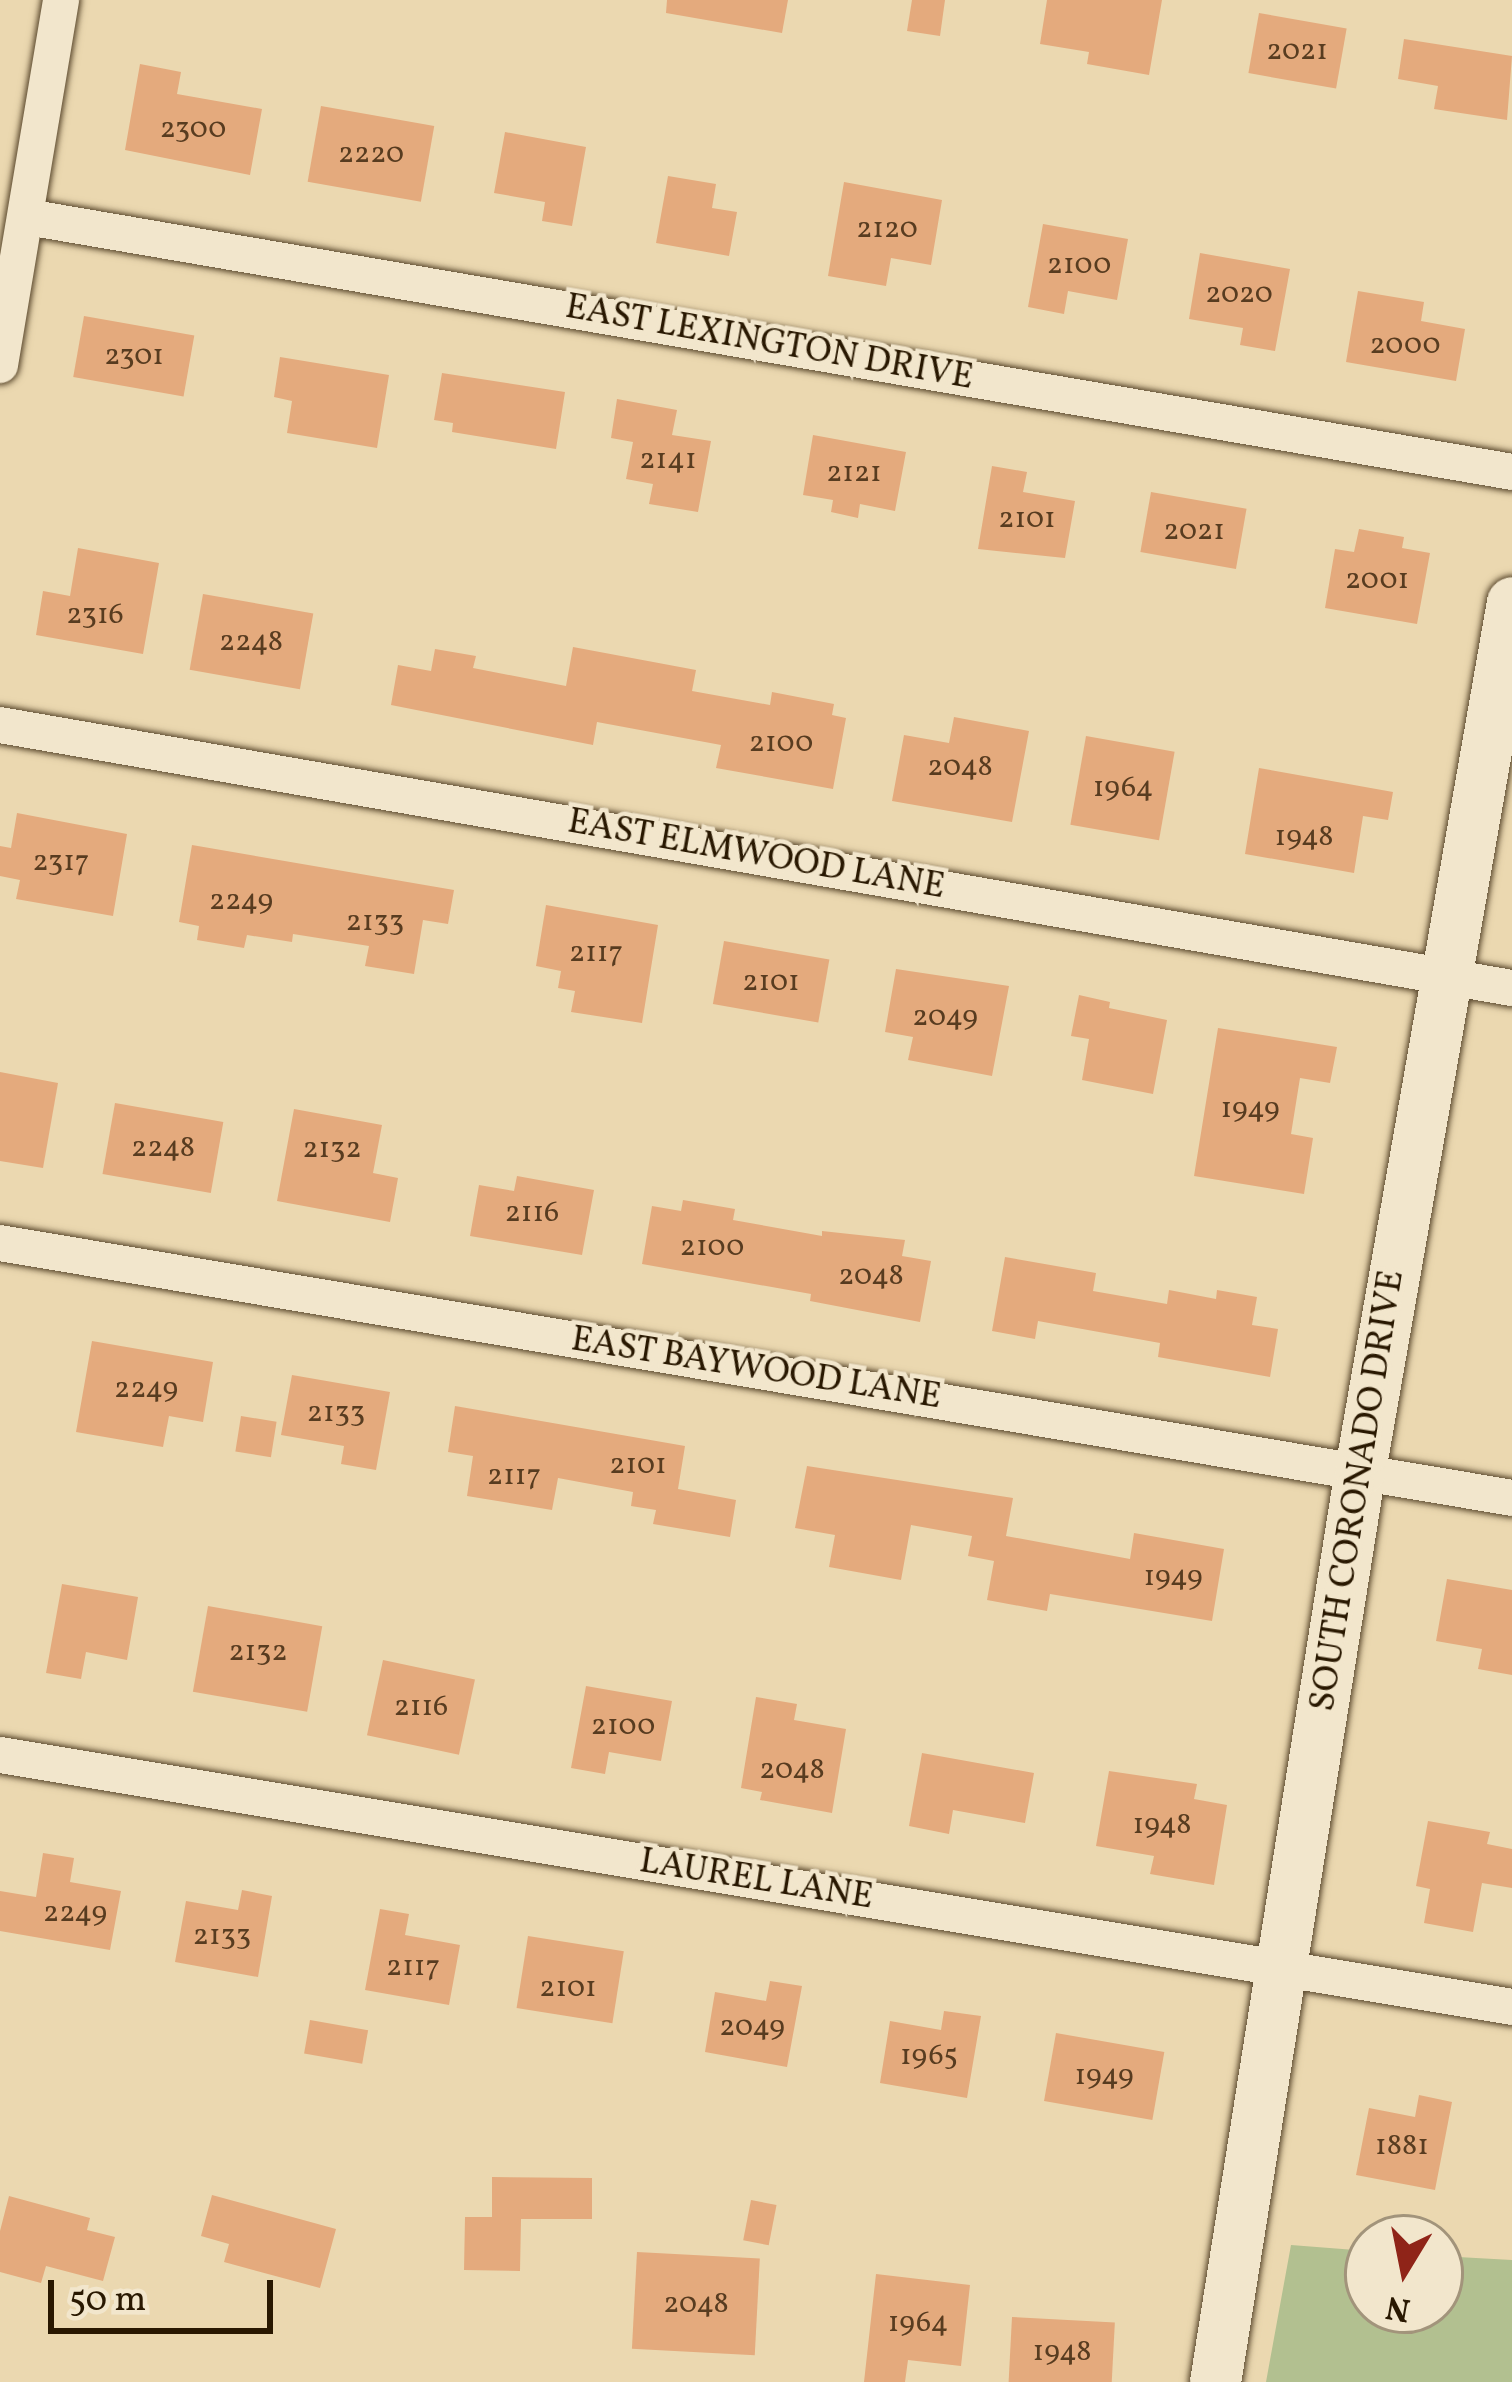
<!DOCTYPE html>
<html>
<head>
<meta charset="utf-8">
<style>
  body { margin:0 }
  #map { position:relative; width:1512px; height:2382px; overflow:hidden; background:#ebd8b0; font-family:Vollkorn,serif }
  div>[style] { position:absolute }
  .green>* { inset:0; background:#b2c090 }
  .building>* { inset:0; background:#e4aa7d; transform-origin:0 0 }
  .roads { filter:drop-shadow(0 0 3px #5a482d) drop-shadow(0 0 3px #5a482d) }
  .street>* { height:36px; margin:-18px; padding:0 18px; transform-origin:18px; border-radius:18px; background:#f2e6cc }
  .secondary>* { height:51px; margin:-25.5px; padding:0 25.5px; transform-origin:25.5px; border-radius:25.5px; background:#f2e6cc }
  span { translate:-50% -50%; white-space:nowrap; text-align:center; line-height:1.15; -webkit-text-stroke:9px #f2e6cc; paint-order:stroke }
  .number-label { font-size:30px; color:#583c20 }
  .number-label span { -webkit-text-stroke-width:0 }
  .street-label { font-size:36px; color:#291801 }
  .north { position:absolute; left:1344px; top:2214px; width:120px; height:120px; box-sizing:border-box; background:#f2e6cc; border:3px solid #a2947b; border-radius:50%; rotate:190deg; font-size:33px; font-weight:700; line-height:48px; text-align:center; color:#291801 }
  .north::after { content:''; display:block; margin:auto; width:42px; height:54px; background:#8f2418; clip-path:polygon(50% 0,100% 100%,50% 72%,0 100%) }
  .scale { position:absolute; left:48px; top:2280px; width:225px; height:54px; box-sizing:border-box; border:6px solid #291801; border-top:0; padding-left:15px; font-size:36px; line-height:42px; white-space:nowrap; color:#291801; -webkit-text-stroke:9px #f2e6cc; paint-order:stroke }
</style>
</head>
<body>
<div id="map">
  <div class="green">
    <i style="clip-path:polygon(1291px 2245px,1368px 2251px,1368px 2310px,1440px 2310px,1440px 2256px,1512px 2260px,1512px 2382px,1266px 2382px)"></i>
  </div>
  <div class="building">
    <i style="clip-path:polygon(667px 0,788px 0,782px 33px,666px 13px)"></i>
    <i style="clip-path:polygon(912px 0,945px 0,940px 36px,907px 31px)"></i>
    <i style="clip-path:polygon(1047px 0,1162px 0,1149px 75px,1087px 64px,1089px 52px,1040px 44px)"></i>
    <i style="left:1259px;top:13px;width:89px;height:61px;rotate:10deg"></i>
    <i style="clip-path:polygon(1404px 39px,1512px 56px,1507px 120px,1434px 109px,1438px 86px,1398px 79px)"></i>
    <i style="clip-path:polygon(140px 64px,181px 72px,177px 94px,262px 109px,250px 175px,125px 150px)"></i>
    <i style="left:321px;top:106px;width:115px;height:77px;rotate:10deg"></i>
    <i style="clip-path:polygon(505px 132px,586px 147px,572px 226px,542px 221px,545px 202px,494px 193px)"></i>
    <i style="clip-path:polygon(668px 176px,716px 184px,712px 208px,737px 212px,729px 256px,656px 243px)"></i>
    <i style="clip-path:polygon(844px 182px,942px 200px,931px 265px,891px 258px,886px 286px,828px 276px)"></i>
    <i style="clip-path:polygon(1043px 224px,1128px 239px,1117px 300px,1068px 291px,1064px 314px,1028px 307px)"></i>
    <i style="clip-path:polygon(1200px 253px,1290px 269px,1275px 351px,1240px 345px,1243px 328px,1189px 319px)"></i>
    <i style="clip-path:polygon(1358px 291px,1424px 302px,1421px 321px,1465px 329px,1456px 381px,1346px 362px)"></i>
    <i style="left:84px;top:316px;width:112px;height:62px;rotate:10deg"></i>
    <i style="clip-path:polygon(280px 357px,389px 375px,377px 448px,287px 433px,292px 401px,274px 397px)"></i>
    <i style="clip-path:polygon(442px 373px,565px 392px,556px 449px,452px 432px,453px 423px,434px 420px)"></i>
    <i style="clip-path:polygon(617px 399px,677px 410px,672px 435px,711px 441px,698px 512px,649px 504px,653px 484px,626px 479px,633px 442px,611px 438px)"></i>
    <i style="clip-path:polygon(813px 435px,906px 452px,895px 511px,860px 504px,858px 518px,831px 512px,833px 500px,803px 495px)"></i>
    <i style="clip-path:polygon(992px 466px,1027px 472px,1023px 492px,1075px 501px,1065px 558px,978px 549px)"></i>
    <i style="left:1151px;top:492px;width:97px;height:61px;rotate:10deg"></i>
    <i style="clip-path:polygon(1359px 529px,1404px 537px,1402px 548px,1430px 553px,1417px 624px,1325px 608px,1335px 549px,1354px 552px)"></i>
    <i style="clip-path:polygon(78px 548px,159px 563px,143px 654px,36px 635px,43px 591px,70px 596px)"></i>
    <i style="left:203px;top:594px;width:112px;height:77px;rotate:10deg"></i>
    <i style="clip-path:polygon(573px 647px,696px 670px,692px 691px,770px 705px,772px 692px,834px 704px,832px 715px,846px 718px,833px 789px,716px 768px,721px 745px,597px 722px,593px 745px,391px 705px,398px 665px,431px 671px,435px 649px,476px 656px,473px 668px,566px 686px)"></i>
    <i style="clip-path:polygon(954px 717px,1029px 731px,1012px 822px,892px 801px,904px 735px,949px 743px)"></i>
    <i style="left:1086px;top:736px;width:90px;height:90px;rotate:10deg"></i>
    <i style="clip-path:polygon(1259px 768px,1393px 792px,1388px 820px,1363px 816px,1354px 873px,1245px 854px)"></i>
    <i style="clip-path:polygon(17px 813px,127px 834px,113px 916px,16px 899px,20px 880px,0 876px,0 846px,11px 848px)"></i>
    <i style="clip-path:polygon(192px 845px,454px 890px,448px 924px,423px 920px,414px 974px,365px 966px,369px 946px,293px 934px,292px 942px,247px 935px,244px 948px,197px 940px,199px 926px,179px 922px)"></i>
    <i style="clip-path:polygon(546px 905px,658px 925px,642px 1023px,571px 1012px,575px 991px,558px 988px,561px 971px,536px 966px)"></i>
    <i style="left:724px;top:941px;width:107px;height:64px;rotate:10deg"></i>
    <i style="clip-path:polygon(896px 969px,1009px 986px,992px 1076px,908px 1060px,913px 1037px,885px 1032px)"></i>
    <i style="clip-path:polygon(1079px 995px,1110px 1002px,1109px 1008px,1167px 1020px,1153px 1094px,1082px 1080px,1089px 1039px,1071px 1036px)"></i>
    <i style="clip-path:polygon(1218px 1028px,1337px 1047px,1330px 1083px,1300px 1078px,1291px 1134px,1313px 1138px,1304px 1194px,1194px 1176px)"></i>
    <i style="clip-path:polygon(0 1072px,58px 1083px,43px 1168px,0 1161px)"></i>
    <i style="left:115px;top:1103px;width:110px;height:72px;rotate:10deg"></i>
    <i style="clip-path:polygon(294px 1109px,382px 1125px,373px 1173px,398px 1178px,390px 1222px,277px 1201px)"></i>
    <i style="clip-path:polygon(517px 1176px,594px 1190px,582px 1255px,470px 1236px,479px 1185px,514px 1191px)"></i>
    <i style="clip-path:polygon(683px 1200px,735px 1209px,733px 1220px,822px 1236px,822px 1231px,905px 1240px,902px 1256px,931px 1261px,920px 1322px,810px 1301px,811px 1294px,642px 1264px,652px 1206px,681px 1211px)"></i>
    <i style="clip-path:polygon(1005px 1257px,1096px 1273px,1093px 1291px,1167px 1304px,1169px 1290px,1216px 1299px,1217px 1290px,1257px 1297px,1252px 1325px,1278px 1329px,1270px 1377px,1158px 1357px,1160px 1343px,1038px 1321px,1035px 1339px,992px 1331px)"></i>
    <i style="clip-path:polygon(92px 1341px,213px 1362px,203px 1422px,169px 1416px,163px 1447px,76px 1432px)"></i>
    <i style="clip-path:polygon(292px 1375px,390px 1392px,376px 1470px,341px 1464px,344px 1446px,281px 1435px)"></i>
    <i style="clip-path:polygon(455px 1406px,685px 1446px,678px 1489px,736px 1500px,730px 1537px,653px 1524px,656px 1510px,631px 1506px,633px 1492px,558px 1478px,552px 1510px,467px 1496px,473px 1456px,448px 1452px)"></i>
    <i style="left:241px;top:1416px;width:36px;height:36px;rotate:9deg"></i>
    <i style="clip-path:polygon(807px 1466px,1013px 1498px,1006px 1536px,1130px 1559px,1134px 1533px,1224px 1549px,1212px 1621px,1050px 1594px,1047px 1611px,987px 1600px,994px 1561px,968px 1556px,972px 1536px,911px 1525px,901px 1580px,829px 1567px,835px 1535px,795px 1528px)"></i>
    <i style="clip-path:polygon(1447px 1579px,1512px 1590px,1512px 1675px,1478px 1669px,1482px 1649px,1436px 1641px)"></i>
    <i style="clip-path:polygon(62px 1584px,138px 1597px,127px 1660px,86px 1652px,81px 1679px,46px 1673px)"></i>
    <i style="left:208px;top:1606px;width:116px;height:87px;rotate:10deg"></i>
    <i style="left:383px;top:1660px;width:94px;height:77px;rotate:12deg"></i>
    <i style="clip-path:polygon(586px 1686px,672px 1701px,661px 1761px,609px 1752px,605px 1774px,571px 1768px)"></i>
    <i style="clip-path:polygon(756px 1697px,797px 1704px,794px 1720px,846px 1729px,832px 1813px,760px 1800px,762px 1792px,741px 1788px)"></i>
    <i style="clip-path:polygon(922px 1753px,1034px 1773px,1025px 1823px,953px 1810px,949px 1834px,909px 1826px)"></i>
    <i style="clip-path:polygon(1109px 1771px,1197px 1784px,1194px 1799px,1227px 1805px,1214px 1885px,1150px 1874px,1154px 1856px,1096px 1846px)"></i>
    <i style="clip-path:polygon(1428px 1821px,1490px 1832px,1487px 1844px,1512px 1849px,1512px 1888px,1482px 1883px,1473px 1932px,1424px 1923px,1430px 1889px,1416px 1886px)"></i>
    <i style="clip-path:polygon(43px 1853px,74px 1858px,70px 1882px,121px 1891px,110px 1950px,0 1931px,0 1891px,36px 1897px)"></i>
    <i style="clip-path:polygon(242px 1890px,272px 1896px,258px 1977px,175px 1962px,186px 1901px,238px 1910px)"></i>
    <i style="clip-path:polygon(380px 1909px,409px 1914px,405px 1935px,460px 1945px,449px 2005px,365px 1990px)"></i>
    <i style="left:528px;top:1936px;width:97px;height:73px;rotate:9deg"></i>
    <i style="clip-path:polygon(770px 1981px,802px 1986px,787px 2067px,705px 2052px,715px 1992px,766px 2001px)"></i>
    <i style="clip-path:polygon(944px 2011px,981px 2016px,967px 2098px,880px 2083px,890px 2021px,941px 2030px)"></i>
    <i style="left:310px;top:2020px;width:59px;height:34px;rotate:10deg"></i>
    <i style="left:1056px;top:2033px;width:110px;height:69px;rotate:10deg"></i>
    <i style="clip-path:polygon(1419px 2095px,1452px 2102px,1435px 2190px,1356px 2175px,1369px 2108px,1415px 2117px)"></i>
    <i style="clip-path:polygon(492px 2177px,592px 2178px,592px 2219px,521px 2219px,520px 2271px,464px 2270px,465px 2217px,492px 2217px)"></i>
    <i style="clip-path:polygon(212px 2195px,336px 2229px,320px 2288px,224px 2262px,229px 2244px,201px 2236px)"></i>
    <i style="clip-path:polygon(9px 2196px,90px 2218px,87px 2230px,115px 2237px,103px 2281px,46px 2266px,41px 2283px,0 2272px,0 2231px)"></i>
    <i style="left:751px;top:2200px;width:26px;height:41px;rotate:11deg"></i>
    <i style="left:637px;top:2252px;width:123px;height:97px;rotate:3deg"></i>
    <i style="clip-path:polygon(876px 2274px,970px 2285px,961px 2366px,908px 2360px,905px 2382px,864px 2382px)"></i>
    <i style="left:1012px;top:2317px;width:103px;height:65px;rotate:3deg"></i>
  </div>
  <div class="roads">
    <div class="street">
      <i style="left:27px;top:217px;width:1507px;rotate:9.74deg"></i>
      <i style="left:0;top:365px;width:370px;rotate:-80.5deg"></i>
      <i style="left:0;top:725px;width:1535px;rotate:9.87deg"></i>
      <i style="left:0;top:1243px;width:1533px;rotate:9.57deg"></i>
      <i style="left:0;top:1755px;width:1533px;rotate:9.46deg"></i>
    </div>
    <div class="secondary">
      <i style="left:1215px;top:2382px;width:923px;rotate:-80.97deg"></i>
      <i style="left:1360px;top:1470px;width:881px;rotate:-80.07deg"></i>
    </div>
  </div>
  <div class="number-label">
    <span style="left:1297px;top:51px">2021</span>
    <span style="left:193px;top:129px">2300</span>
    <span style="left:371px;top:154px">2220</span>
    <span style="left:887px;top:229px">2120</span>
    <span style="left:1079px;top:265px">2100</span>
    <span style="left:1239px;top:294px">2020</span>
    <span style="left:1405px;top:345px">2000</span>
    <span style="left:134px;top:356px">2301</span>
    <span style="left:668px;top:460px">2141</span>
    <span style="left:854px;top:473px">2121</span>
    <span style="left:1027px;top:519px">2101</span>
    <span style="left:1194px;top:531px">2021</span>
    <span style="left:1377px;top:580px">2001</span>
    <span style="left:95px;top:615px">2316</span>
    <span style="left:251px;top:642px">2248</span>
    <span style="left:781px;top:743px">2100</span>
    <span style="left:960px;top:767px">2048</span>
    <span style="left:1123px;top:788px">1964</span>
    <span style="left:1304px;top:837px">1948</span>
    <span style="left:61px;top:862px">2317</span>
    <span style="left:241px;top:901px">2249</span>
    <span style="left:375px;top:922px">2133</span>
    <span style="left:596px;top:953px">2117</span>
    <span style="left:771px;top:982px">2101</span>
    <span style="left:945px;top:1017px">2049</span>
    <span style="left:1250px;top:1109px">1949</span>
    <span style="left:163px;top:1148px">2248</span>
    <span style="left:332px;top:1149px">2132</span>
    <span style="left:532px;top:1213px">2116</span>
    <span style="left:712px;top:1247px">2100</span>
    <span style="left:871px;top:1276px">2048</span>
    <span style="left:146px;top:1389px">2249</span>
    <span style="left:336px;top:1413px">2133</span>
    <span style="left:638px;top:1465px">2101</span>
    <span style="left:514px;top:1476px">2117</span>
    <span style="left:1173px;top:1577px">1949</span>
    <span style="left:258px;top:1652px">2132</span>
    <span style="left:421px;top:1707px">2116</span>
    <span style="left:623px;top:1726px">2100</span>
    <span style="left:792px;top:1770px">2048</span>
    <span style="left:1162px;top:1825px">1948</span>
    <span style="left:75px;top:1913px">2249</span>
    <span style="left:222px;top:1936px">2133</span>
    <span style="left:413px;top:1967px">2117</span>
    <span style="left:568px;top:1988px">2101</span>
    <span style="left:752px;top:2027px">2049</span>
    <span style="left:929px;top:2056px">1965</span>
    <span style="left:1104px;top:2076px">1949</span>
    <span style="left:1402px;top:2146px">1881</span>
    <span style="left:696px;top:2304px">2048</span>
    <span style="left:918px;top:2323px">1964</span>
    <span style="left:1062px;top:2352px">1948</span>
  </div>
  <div class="street-label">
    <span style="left:769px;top:344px;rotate:10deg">EAST LEXINGTON DRIVE</span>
    <span style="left:756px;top:856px;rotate:10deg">EAST ELMWOOD LANE</span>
    <span style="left:756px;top:1370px;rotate:9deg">EAST BAYWOOD LANE</span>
    <span style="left:1359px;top:1491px;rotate:-81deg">SOUTH CORONADO DRIVE</span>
    <span style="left:756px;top:1881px;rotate:9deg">LAUREL LANE</span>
  </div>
  <div class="north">N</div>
  <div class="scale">50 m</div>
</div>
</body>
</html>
